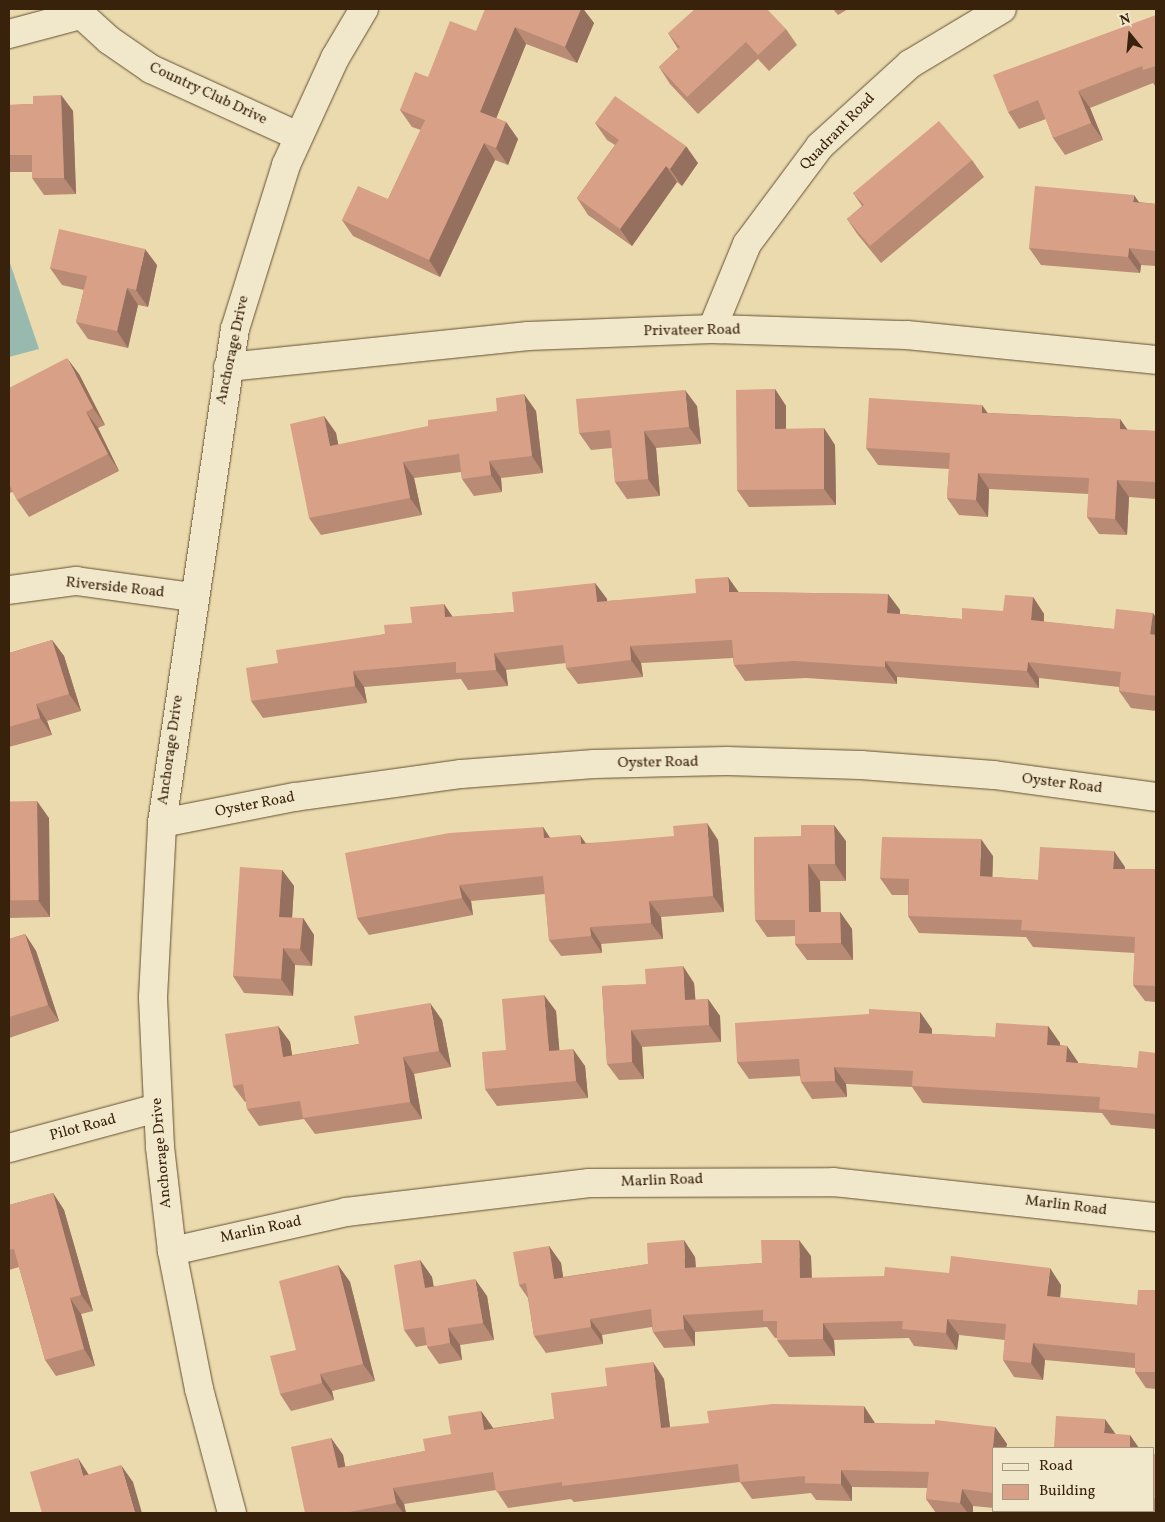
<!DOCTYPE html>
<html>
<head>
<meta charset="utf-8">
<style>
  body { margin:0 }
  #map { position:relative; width:1165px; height:1522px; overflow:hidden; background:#eadaad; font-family:Vollkorn,serif }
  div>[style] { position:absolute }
  .water>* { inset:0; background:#98baae }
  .roads { filter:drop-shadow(0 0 1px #645034) drop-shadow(0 0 1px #645034) }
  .minor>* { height:28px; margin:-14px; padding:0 14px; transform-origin:14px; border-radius:14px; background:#f1e7ca }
  .wall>* { inset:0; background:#b98a74 }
  .shaded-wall>* { inset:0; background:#96705e; transform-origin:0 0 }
  .building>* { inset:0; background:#d7a087; transform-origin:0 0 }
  span { translate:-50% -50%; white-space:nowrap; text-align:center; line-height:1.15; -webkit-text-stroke:4px #f1e7ca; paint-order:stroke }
  .street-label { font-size:15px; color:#38220c }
  .frame { position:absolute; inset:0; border:10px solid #38220c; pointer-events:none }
  .legend { position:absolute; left:992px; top:1447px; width:162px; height:65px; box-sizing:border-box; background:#f1e7ca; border:1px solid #a7987e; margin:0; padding:6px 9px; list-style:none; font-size:15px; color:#38220c }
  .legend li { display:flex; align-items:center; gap:10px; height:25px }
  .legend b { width:25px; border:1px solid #a7987e }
  .north { position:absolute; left:1105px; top:10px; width:50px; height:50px; -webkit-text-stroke:4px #f1e7ca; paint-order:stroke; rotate:343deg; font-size:14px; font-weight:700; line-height:20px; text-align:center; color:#38220c }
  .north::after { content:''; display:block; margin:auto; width:18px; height:22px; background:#38220c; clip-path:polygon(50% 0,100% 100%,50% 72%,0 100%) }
</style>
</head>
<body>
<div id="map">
  <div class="water">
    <i style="clip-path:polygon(9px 260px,39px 349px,9px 357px)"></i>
  </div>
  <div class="roads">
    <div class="minor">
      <i style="left:75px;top:9px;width:46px;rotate:42.4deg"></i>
      <i style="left:109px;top:40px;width:51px;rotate:34.6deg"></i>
      <i style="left:151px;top:69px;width:162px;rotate:24.5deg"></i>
      <i style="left:9px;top:34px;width:73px;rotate:-15deg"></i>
      <i style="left:712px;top:329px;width:92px;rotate:-67.6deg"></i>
      <i style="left:747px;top:244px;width:122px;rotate:-53.3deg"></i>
      <i style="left:820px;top:146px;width:122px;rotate:-42.3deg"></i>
      <i style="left:910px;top:64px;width:107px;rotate:-30.9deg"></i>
      <i style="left:228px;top:367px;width:302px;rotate:-5.9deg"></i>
      <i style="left:528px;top:336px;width:184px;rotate:-2.2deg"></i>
      <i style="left:712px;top:329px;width:195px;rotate:1.8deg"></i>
      <i style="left:907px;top:335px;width:250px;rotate:5.7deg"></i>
      <i style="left:9px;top:590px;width:68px;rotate:-7.7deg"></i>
      <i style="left:76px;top:581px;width:118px;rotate:7.8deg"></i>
      <i style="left:162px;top:823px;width:136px;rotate:-11.1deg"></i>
      <i style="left:295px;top:797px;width:168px;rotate:-7.9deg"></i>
      <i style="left:461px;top:774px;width:133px;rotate:-4.3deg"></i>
      <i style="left:594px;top:764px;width:133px;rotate:-1.3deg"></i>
      <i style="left:727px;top:761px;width:134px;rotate:1.7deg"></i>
      <i style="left:861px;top:765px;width:133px;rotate:4.3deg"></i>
      <i style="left:994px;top:775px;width:163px;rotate:7.7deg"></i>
      <i style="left:9px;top:1148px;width:153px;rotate:-15.1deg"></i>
      <i style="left:172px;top:1251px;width:178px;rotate:-12.6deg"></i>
      <i style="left:346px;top:1212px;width:245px;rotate:-6.8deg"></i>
      <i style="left:589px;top:1183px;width:244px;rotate:-0.2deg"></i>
      <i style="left:833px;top:1182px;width:325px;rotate:6.2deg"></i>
      <i style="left:232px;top:1513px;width:128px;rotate:-104.9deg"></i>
      <i style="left:199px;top:1389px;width:141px;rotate:-101.1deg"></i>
      <i style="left:172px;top:1251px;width:105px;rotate:-96.6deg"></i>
      <i style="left:160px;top:1147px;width:150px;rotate:-92.7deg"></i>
      <i style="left:153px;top:997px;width:174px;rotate:-87deg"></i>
      <i style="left:162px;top:823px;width:499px;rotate:-81.6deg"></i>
      <i style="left:235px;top:329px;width:172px;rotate:-72.7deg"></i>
      <i style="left:286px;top:165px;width:118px;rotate:-65.4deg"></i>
      <i style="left:335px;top:58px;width:57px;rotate:-59.4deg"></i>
    </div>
  </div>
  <div class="wall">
    <i style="clip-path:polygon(833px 9px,848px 9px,838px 15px)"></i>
    <i style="clip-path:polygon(584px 10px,594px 23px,577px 63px,526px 44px,496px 118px,506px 122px,518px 139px,508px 165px,495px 160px,440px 277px,353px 236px,342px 220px,388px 199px,421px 130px,412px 127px,400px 110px,428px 77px,476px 31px)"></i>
    <i style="clip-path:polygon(1156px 15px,1156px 86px,1155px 86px,1153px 83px,1090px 108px,1103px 140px,1065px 155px,1053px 138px,1046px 119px,1019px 129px,1008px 112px)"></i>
    <i style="clip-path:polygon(786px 29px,797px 45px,769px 71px,758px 59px,698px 114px,670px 84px,659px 67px,678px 49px,668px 33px)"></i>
    <i style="clip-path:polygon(61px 95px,73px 111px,76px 194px,44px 195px,32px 178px,32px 172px,9px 172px,9px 105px,33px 104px)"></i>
    <i style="clip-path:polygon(595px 123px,698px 163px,682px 186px,677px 182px,632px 246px,588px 215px,577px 198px,615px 145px,607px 140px)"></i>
    <i style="clip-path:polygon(972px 160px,984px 177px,881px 263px,858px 235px,847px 219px,862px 206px,853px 193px)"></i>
    <i style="clip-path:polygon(1139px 202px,1156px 204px,1156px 266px,1141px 265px,1140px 273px,1041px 265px,1029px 248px)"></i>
    <i style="clip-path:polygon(157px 265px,148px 307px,138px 305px,128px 348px,88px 339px,76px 322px,84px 290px,62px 285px,50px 268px)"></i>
    <i style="clip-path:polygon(79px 374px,105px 425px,98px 428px,119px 471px,29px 517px,17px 500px,13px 492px,9px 493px,9px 388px)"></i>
    <i style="clip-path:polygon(775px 389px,786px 406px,786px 429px,835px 445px,836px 505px,749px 507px,737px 490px)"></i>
    <i style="clip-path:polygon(697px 406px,701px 444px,656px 448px,660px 496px,627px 499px,615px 482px,612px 448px,591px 450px,579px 433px)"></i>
    <i style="clip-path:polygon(536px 411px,543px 473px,501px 478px,502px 492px,474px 496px,462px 479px,461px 472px,414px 478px,422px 515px,321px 535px,309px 518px,324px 416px,336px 433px,338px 445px)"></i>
    <i style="clip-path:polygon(988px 413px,1120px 419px,1127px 430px,1156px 431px,1156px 499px,1129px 497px,1127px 535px,1099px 534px,1087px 517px,1089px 494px,989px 489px,988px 517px,959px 515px,947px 498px,949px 469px,878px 465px,866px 448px)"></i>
    <i style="clip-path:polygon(595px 583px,607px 599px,607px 601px,738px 592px,888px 594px,900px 610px,900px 614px,962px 619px,1003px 611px,1033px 597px,1044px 614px,1044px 622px,1114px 629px,1153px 613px,1156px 618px,1156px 711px,1131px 708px,1119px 691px,1119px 687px,1039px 678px,1039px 688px,897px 677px,897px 684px,806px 678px,745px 681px,734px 665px,733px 658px,641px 663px,643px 677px,578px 684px,566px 668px,566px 663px,506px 670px,508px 686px,468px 690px,461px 679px,364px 687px,367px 703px,263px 718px,251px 701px,278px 663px,385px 634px,412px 623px,444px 604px,453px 617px,514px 612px)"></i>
    <i style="clip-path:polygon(52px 640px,64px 656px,81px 711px,47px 721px,52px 735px,9px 747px,9px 653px)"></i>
    <i style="clip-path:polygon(9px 802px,49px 818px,50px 917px,9px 918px)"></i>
    <i style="clip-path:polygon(543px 827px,550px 838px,586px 843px,718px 840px,724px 912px,661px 917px,663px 939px,601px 944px,602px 953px,561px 956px,549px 940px,545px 894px,471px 901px,473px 915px,369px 935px,357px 918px)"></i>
    <i style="clip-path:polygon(754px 837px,846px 841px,846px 881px,820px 881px,821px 912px,840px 912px,852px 929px,853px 960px,807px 960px,795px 944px,795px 936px,767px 937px,755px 920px)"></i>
    <i style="clip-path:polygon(993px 856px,992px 877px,1038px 880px,1125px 867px,1125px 869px,1156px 869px,1156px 1002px,1145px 1001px,1133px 985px,1135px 953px,1033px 947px,1026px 937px,919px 933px,908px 916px,908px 895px,892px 895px,880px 878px)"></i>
    <i style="clip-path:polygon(282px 870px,294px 886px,292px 918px,303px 918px,314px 935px,312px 966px,295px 965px,293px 996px,244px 993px,233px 976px)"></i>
    <i style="clip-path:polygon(25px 934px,36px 951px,59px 1021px,9px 1038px,9px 939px)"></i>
    <i style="clip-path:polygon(694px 983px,695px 1000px,708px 999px,720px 1016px,721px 1042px,642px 1047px,644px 1079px,619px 1080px,607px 1064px,602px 986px)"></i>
    <i style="clip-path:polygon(556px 1011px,559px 1050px,585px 1066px,588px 1098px,497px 1106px,485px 1089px,506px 1050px)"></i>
    <i style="clip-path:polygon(442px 1020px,451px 1067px,414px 1074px,422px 1119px,315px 1134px,304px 1119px,259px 1126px,247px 1109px,246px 1102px,245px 1102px,233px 1086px,278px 1026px,290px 1042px,292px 1055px,359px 1044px)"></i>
    <i style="clip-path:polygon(1048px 1026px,1060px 1043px,1060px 1045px,1067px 1046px,1078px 1063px,1137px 1068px,1156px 1053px,1156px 1129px,1111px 1125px,1102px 1113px,923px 1103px,912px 1087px,846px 1084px,847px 1097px,812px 1099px,801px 1082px,800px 1076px,749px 1079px,737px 1062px,932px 1029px,932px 1034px,995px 1037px)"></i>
    <i style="clip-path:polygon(53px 1193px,64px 1210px,93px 1311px,81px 1314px,95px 1366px,56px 1376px,45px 1360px,19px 1267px,9px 1270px,9px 1205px)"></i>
    <i style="clip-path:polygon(549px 1246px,561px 1263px,563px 1277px,695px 1257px,696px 1268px,762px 1263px,811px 1256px,812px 1278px,1061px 1285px,1060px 1298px,1137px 1305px,1156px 1290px,1156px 1389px,1146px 1388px,1135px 1372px,1135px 1368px,1045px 1360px,1043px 1380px,1014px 1377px,1003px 1360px,1005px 1340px,959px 1335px,957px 1350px,914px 1346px,909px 1338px,834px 1340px,835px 1356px,789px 1357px,777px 1340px,777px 1338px,775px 1338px,767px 1327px,695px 1332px,695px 1346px,664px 1348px,653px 1332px,652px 1327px,602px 1335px,603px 1344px,546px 1353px,534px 1336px,528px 1298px,519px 1285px)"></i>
    <i style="clip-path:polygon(420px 1260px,432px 1277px,433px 1286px,487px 1296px,494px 1340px,460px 1345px,462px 1360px,439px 1364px,427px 1347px,427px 1345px,416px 1347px,404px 1330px)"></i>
    <i style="clip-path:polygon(338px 1265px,350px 1282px,375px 1381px,332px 1391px,334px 1400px,291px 1411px,280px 1394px,296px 1350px)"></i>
    <i style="clip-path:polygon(664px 1379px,670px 1427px,875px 1423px,995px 1427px,1007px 1444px,1006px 1448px,994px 1448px,994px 1508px,973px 1506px,973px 1513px,936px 1513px,926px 1499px,927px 1488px,852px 1487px,852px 1501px,816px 1500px,811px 1493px,752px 1499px,740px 1482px,574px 1502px,571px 1499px,508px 1508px,496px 1490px,404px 1504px,406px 1513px,305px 1513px,331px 1438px,343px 1455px,345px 1467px,425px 1451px,451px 1434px,481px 1411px,493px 1428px,554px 1419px)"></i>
    <i style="clip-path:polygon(1154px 1454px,1156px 1454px,1156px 1513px,1141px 1513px,1103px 1511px,1154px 1511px)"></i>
    <i style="clip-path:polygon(1018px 1511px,1095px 1511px,1095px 1513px,1041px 1513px)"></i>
  </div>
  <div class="shaded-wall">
    <i style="clip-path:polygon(575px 9px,585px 9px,584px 10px,594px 23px,577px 63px,565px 47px)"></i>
    <i style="clip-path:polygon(515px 27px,526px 44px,492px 129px,480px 112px)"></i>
    <i style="clip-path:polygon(1078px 91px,1090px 108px,1103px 140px,1091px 123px)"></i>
    <i style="clip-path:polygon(61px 95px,73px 111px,76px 194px,64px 178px)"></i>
    <i style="clip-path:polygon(506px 122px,518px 139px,508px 165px,496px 148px)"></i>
    <i style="clip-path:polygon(484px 143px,495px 160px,440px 277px,429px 260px)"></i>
    <i style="clip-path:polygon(686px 146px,698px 163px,682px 186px,670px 169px)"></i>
    <i style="clip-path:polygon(666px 166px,677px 182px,632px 246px,620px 229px)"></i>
    <i style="clip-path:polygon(1134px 195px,1146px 212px,1133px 202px)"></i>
    <i style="clip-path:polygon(1129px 248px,1141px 265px,1140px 273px,1128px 257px)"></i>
    <i style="clip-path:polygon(145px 249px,157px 265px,148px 307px,136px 290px)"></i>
    <i style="clip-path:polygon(127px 288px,138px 305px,128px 348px,117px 331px)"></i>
    <i style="clip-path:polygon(67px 358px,79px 374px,105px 425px,93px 408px)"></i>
    <i style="clip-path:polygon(775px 389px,786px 406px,786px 446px,775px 429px)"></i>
    <i style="clip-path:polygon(685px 390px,697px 406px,701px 444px,689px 427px)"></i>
    <i style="clip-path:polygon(524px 394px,536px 411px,543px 473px,532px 456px)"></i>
    <i style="clip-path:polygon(982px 405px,994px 422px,982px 413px)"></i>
    <i style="clip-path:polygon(86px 412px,98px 428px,119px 471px,108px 454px)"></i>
    <i style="clip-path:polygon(324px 416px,336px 433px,342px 463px,330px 446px)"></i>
    <i style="clip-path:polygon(1120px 419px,1132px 436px,1120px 429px)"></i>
    <i style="clip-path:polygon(824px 428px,835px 445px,836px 505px,824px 489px)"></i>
    <i style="clip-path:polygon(644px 431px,656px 448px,660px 496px,648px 479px)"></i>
    <i style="clip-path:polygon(489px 461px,501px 478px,502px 492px,491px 475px)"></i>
    <i style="clip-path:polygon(403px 462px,414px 478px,422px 515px,410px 498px)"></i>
    <i style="clip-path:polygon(978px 473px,989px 489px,988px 517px,976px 500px)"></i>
    <i style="clip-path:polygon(1117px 480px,1129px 497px,1127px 535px,1115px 519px)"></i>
    <i style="clip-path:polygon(728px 577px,740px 594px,729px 592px)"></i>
    <i style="clip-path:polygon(595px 583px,607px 599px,609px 619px,597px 602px)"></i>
    <i style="clip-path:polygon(888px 594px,900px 610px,899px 630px,887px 613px)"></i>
    <i style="clip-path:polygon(1033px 597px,1044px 614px,1043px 637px,1031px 620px)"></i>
    <i style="clip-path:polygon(444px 604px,455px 621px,445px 617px)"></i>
    <i style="clip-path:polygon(1153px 613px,1156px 618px,1156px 643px,1150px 634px)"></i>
    <i style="clip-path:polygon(52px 640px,64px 656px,81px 711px,69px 694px)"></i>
    <i style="clip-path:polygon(630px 646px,641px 663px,643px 677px,631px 660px)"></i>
    <i style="clip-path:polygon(494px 653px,506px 670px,508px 686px,496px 670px)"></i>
    <i style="clip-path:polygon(885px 661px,897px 677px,897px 684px,885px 667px)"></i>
    <i style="clip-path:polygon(1028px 662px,1039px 678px,1039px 688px,1027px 671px)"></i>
    <i style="clip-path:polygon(353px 671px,364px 687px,367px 703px,355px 686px)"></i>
    <i style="clip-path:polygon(36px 704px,47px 721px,52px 735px,40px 718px)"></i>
    <i style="clip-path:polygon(37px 801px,49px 818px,50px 917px,38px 900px)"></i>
    <i style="clip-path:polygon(707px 823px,718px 840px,724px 912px,713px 896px)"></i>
    <i style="clip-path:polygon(834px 825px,846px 841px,846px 881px,835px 864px)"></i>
    <i style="clip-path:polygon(543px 827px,554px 844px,544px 838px)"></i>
    <i style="clip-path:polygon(580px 835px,592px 852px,581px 844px)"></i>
    <i style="clip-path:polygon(981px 839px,993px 856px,992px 893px,980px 876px)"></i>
    <i style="clip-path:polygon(1114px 851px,1125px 867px,1124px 885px,1113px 869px)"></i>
    <i style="clip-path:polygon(808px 864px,820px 881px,821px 929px,809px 912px)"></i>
    <i style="clip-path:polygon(282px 870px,294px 886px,291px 934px,279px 917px)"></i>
    <i style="clip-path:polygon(459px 885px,471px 901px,473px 915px,462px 898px)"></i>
    <i style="clip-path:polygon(649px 901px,661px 917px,663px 939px,651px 923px)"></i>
    <i style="clip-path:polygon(840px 912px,852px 929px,853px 960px,841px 943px)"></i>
    <i style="clip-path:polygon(303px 918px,314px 935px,312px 966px,300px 949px)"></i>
    <i style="clip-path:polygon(590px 927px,601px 944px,602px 953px,591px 936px)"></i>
    <i style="clip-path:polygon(25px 934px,36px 951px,59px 1021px,48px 1005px)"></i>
    <i style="clip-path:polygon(283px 948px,295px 965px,293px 996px,281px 979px)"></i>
    <i style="clip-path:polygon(683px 966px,694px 983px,697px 1017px,685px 1000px)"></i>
    <i style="clip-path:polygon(544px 995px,556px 1011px,561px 1068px,549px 1051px)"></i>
    <i style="clip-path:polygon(708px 999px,720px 1016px,721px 1042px,709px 1025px)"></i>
    <i style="clip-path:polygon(430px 1003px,442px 1020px,451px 1067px,439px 1051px)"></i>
    <i style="clip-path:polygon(920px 1012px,932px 1029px,931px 1050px,919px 1033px)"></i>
    <i style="clip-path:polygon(278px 1026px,290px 1042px,295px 1073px,283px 1057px)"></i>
    <i style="clip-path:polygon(1048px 1026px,1060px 1043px,1058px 1061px,1047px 1045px)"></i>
    <i style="clip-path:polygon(631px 1030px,642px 1047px,644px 1079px,632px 1062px)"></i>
    <i style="clip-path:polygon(1067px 1046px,1078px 1062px,1077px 1078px,1066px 1062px)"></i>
    <i style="clip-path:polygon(573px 1049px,585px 1066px,588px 1098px,576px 1081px)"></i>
    <i style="clip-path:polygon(403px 1057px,414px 1074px,422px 1119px,410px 1102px)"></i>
    <i style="clip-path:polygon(834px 1067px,846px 1084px,847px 1097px,835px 1081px)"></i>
    <i style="clip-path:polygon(53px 1193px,64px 1210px,93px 1311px,81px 1295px)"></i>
    <i style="clip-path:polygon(684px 1240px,695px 1257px,697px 1285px,685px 1268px)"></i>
    <i style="clip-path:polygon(799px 1240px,811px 1256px,812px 1295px,800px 1278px)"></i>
    <i style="clip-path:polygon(549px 1246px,561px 1263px,566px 1296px,554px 1279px)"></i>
    <i style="clip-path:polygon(420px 1260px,432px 1277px,437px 1304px,425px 1288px)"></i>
    <i style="clip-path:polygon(338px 1265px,350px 1282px,375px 1381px,363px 1364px)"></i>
    <i style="clip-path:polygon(1050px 1268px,1061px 1285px,1059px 1313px,1047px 1296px)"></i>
    <i style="clip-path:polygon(475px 1279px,487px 1296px,494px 1340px,483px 1323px)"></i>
    <i style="clip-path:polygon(70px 1298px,81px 1314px,95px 1366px,84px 1349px)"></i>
    <i style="clip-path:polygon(683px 1315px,695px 1332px,695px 1346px,684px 1329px)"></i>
    <i style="clip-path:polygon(590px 1319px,602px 1335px,603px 1344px,591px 1327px)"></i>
    <i style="clip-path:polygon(947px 1319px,959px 1335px,957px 1350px,946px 1333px)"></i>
    <i style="clip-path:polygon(823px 1323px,834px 1340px,835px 1356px,823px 1339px)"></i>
    <i style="clip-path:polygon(448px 1328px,460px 1345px,462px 1360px,450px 1343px)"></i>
    <i style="clip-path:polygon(1033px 1343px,1045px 1360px,1043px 1380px,1031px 1363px)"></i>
    <i style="clip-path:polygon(653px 1362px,664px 1379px,672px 1444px,661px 1428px)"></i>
    <i style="clip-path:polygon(320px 1374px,332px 1391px,334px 1400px,322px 1383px)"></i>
    <i style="clip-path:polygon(864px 1406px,875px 1423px,864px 1423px)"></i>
    <i style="clip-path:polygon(481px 1411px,493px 1428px,496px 1446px,484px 1430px)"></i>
    <i style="clip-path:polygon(1105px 1419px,1117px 1436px,1104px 1433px)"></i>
    <i style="clip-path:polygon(995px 1427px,1007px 1444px,1006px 1448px,993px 1447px)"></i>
    <i style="clip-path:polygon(1130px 1435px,1139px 1448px,1130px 1448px)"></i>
    <i style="clip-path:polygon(331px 1438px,343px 1455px,349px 1485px,338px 1468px)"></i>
    <i style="clip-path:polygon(78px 1458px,89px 1475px,83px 1476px)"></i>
    <i style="clip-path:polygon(121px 1465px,133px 1482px,142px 1513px,135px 1513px)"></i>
    <i style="clip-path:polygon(841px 1470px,852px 1487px,852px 1501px,841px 1484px)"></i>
    <i style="clip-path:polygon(393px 1488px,404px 1504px,406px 1513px,403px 1513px,396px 1503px)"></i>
    <i style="clip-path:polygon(962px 1489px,973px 1506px,973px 1513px,968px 1513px,960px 1503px)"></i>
    <i style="left:1082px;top:1511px;width:13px;height:2px"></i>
  </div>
  <div class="building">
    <i style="clip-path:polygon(485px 9px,581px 9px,565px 47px,515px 27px,480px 112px,506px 122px,496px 148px,484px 143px,429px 260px,342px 220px,358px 186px,388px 199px,425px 120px,400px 110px,415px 72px,428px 77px,450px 21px,476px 31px)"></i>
    <i style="clip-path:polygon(695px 9px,767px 9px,786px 29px,758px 55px,746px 42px,687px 97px,659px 67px,680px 47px,668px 33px)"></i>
    <i style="clip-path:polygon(1156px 15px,1156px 66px,1143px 70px,1142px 66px,1078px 91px,1091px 123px,1053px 138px,1038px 100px,1008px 112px,993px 75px)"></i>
    <i style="clip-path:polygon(61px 95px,64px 178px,32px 178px,32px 155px,9px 155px,9px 105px,33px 104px,33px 96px)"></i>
    <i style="clip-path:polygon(615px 96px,686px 146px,670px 169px,666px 166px,620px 229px,577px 198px,619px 140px,595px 123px)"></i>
    <i style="clip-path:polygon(939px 121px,972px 160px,870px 246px,847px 219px,864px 205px,853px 193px)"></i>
    <i style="clip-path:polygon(1035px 186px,1134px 195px,1133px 202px,1156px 204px,1156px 251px,1129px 248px,1128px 257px,1029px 248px)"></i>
    <i style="clip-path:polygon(59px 229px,145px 249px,136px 290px,127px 288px,117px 331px,76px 322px,87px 276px,50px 268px)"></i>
    <i style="clip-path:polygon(67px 358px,93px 408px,86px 412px,108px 454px,17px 500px,9px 484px,9px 388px)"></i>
    <i style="clip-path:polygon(775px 389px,775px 429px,824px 428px,824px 489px,737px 490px,736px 390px)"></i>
    <i style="clip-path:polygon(685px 390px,689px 427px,644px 431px,648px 479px,615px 482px,610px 430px,579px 433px,576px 399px)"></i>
    <i style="clip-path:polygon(524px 394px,532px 456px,489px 461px,491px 475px,462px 479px,459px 454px,403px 462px,410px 498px,309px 518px,290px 424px,324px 416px,330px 446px,428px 426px,428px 420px,497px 411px,496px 398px)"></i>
    <i style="clip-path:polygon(869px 398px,982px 405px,982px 413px,1120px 419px,1120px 429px,1156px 431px,1156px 482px,1117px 480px,1115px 519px,1087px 517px,1089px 478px,978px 473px,976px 500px,947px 498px,950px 453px,866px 448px)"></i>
    <i style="clip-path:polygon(728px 577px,729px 592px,888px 594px,887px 613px,962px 619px,962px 608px,1003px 611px,1005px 595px,1033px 597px,1031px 620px,1114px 629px,1116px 609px,1153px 613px,1150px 634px,1156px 635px,1156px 696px,1119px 691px,1121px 672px,1028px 662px,1027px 671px,885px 661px,885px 667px,794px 661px,734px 665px,732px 640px,630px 646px,631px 660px,566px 668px,563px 645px,494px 653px,496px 670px,456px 673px,456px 662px,353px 671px,355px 686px,251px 701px,246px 668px,278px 663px,276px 650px,385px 634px,384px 625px,412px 623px,410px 607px,444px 604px,445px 617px,514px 612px,512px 592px,595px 583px,597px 602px,696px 593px,695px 579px)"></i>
    <i style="clip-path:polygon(52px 640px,69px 694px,36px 704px,40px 718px,9px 727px,9px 653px)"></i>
    <i style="left:37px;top:801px;width:99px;height:28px;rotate:89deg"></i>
    <i style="clip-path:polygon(707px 823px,713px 896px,649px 901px,651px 923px,590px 927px,591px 936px,549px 940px,543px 876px,459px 885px,462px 898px,357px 918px,345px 853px,449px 833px,543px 827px,544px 838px,580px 835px,581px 844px,674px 836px,673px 826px)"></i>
    <i style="clip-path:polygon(801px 825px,834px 825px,835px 864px,808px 864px,809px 912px,840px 912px,841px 943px,795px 944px,795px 920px,755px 920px,754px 837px,801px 836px)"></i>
    <i style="clip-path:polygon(882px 837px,981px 839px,980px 876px,1038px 880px,1040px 847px,1114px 851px,1113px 869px,1156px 869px,1156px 986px,1133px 985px,1135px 937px,1021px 930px,1022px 920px,908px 916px,909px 879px,880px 878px)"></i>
    <i style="clip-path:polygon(240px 867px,282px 870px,279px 917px,303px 918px,300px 949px,283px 948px,281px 979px,233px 976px)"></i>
    <i style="clip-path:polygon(25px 934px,48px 1005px,9px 1017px,9px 939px)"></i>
    <i style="clip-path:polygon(683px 966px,685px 1000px,708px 999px,709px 1025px,631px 1030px,632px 1062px,607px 1064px,602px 986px,646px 984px,645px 969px)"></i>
    <i style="clip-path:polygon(544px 995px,549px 1051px,573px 1049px,576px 1081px,485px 1089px,482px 1052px,506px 1050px,502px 999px)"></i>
    <i style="clip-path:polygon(430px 1003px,439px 1051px,403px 1057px,410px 1102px,303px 1118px,300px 1101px,247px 1109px,243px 1084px,233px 1086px,225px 1034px,278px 1026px,283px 1057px,359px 1044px,354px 1016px)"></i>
    <i style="clip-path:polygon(869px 1009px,920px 1012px,919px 1033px,995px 1037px,996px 1023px,1048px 1026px,1047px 1045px,1067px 1046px,1066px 1062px,1137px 1068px,1139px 1051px,1156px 1053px,1156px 1114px,1099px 1109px,1100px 1097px,912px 1086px,913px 1071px,834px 1067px,835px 1081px,801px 1082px,799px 1059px,737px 1062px,735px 1023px,869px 1014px)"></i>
    <i style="clip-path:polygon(53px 1193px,81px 1295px,70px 1298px,84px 1349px,45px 1360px,14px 1249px,9px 1250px,9px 1205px)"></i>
    <i style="clip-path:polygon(684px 1240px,685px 1268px,762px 1263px,761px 1240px,799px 1240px,800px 1278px,884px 1276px,885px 1267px,949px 1273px,951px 1256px,1050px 1268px,1047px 1296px,1137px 1305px,1138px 1290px,1156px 1290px,1156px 1372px,1135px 1372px,1135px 1353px,1033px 1343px,1031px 1363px,1003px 1360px,1006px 1324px,947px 1319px,946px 1333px,902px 1329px,903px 1321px,823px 1323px,823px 1339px,777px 1340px,777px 1321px,763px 1321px,763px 1310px,683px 1315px,684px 1329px,653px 1332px,651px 1309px,590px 1319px,591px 1327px,534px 1336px,526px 1283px,519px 1285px,513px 1252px,549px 1246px,554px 1279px,648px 1264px,647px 1243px)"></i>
    <i style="clip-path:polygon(420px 1260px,425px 1288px,475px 1279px,483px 1323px,448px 1328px,450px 1343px,427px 1347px,424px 1327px,404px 1330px,394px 1265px)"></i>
    <i style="clip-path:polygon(338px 1265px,363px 1364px,320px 1374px,322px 1383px,280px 1394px,270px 1356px,296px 1350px,279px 1281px)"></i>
    <i style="clip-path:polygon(653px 1362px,661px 1428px,709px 1423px,707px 1411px,773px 1404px,864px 1406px,864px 1423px,935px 1424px,935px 1420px,995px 1427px,993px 1447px,1005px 1448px,994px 1448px,994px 1493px,962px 1489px,960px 1503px,926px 1499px,929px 1472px,841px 1470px,841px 1484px,805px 1483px,805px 1476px,740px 1482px,738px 1464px,562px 1486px,562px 1482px,496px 1492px,493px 1472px,393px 1488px,396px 1503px,345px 1513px,305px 1513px,291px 1447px,331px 1438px,338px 1468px,425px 1451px,423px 1439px,451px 1434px,448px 1416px,481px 1411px,484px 1430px,554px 1419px,551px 1393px,607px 1386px,605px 1368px)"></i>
    <i style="clip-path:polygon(1056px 1416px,1105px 1419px,1104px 1433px,1130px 1435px,1130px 1448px,1054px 1448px)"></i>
    <i style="left:1154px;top:1454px;width:2px;height:44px"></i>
    <i style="clip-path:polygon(78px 1458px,83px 1476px,121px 1465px,135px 1513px,42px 1513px,30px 1472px)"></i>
    <i style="clip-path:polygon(1045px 1511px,1082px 1511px,1082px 1513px,1063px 1513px,1045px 1512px)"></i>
  </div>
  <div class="street-label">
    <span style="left:208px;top:94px;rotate:25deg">Country Club Drive</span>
    <span style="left:838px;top:132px;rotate:-46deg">Quadrant Road</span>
    <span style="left:692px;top:331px;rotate:-1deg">Privateer Road</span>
    <span style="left:233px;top:350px;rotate:-78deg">Anchorage Drive</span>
    <span style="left:115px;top:588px;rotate:6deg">Riverside Road</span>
    <span style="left:171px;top:750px;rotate:-82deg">Anchorage Drive</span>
    <span style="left:658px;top:763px;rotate:-1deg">Oyster Road</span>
    <span style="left:1062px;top:784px;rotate:7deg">Oyster Road</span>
    <span style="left:255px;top:805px;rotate:-11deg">Oyster Road</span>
    <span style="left:83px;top:1128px;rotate:-15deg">Pilot Road</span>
    <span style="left:162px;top:1153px;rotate:-95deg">Anchorage Drive</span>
    <span style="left:662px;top:1181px;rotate:-2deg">Marlin Road</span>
    <span style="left:1066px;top:1206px;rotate:7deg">Marlin Road</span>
    <span style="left:261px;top:1230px;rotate:-12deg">Marlin Road</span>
  </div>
  <div class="frame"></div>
  <ul class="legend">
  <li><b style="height:6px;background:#f1e7ca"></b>Road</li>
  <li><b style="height:14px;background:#d7a087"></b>Building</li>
  </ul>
  <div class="north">N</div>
</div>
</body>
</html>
